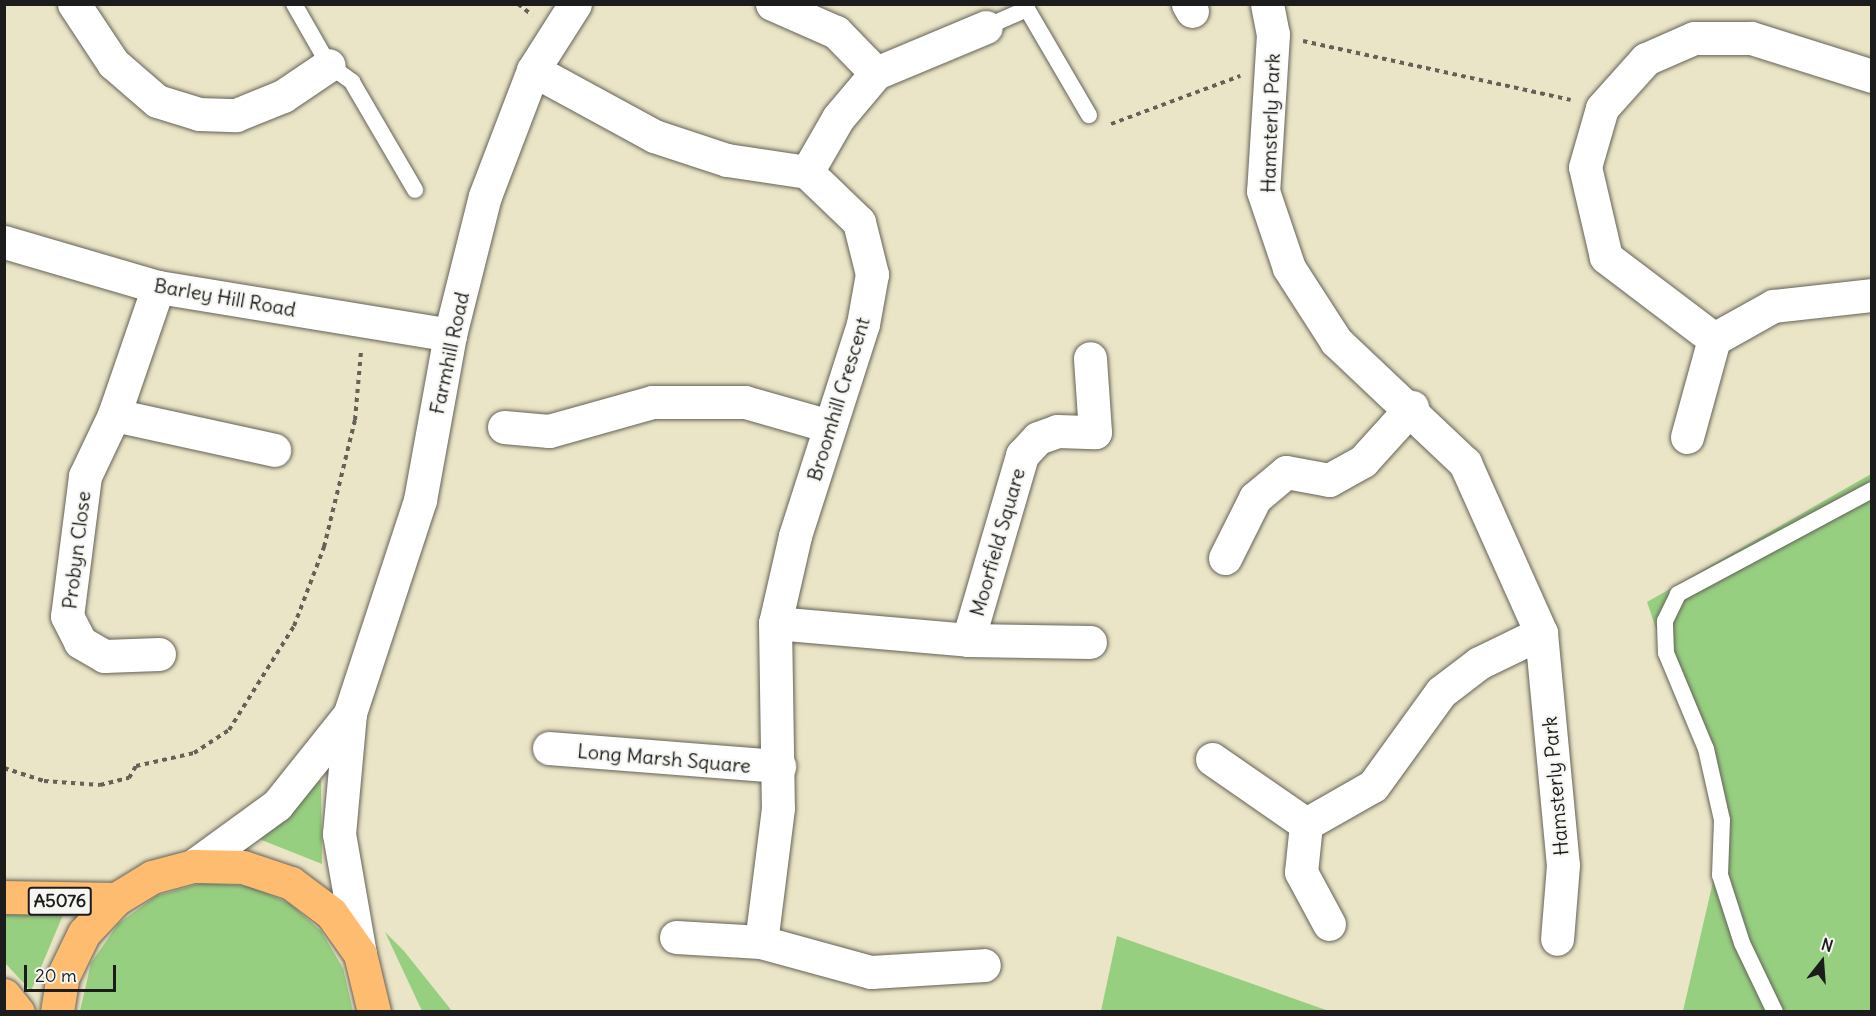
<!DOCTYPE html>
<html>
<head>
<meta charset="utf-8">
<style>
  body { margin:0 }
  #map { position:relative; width:1876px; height:1016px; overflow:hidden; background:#ebe5c7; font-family:Delius,sans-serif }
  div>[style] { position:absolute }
  .green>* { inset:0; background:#97cf81 }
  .path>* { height:4px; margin-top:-2px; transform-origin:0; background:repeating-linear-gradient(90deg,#646258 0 4.5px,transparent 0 9px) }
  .roads { filter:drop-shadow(0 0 2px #646258) drop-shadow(0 0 2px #646258) }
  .service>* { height:16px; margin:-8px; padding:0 8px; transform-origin:8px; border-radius:8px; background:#fff }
  .minor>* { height:33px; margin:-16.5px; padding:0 16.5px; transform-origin:16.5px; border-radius:16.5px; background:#fff }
  .primary>* { height:33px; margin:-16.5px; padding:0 16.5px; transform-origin:16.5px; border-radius:16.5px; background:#febc70 }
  span { translate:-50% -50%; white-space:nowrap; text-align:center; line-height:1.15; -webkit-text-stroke:4.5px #f6f6f2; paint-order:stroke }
  .shield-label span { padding:2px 4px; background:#f6f6f2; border:2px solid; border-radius:4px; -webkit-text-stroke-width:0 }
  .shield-label { font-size:18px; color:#1c1c1c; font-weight:700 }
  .street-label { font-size:20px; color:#1c1c1c }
  .frame { position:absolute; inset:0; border:6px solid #1c1c1c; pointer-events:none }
  .north { position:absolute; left:1792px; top:932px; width:60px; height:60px; -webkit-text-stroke:4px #f6f6f2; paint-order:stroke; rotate:17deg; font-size:16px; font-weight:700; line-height:24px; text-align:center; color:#1c1c1c }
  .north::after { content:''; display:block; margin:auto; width:21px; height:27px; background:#1c1c1c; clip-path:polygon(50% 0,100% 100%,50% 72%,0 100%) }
  .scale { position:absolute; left:24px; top:965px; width:92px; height:27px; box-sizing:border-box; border:3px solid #1c1c1c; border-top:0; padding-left:8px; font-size:18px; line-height:21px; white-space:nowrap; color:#1c1c1c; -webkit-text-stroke:4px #f6f6f2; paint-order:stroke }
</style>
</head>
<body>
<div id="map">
  <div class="green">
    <i style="clip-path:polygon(1871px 474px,1871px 1011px,1683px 1011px,1725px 830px,1647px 602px)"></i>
    <i style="clip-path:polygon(313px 779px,321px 781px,322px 864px,254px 837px)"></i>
    <i style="clip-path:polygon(202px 883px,249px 886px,289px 903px,321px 931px,343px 968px,353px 1011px,80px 1011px,91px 963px,118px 924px,156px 896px)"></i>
    <i style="clip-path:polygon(5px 906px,63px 915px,31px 991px,5px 963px)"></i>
    <i style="clip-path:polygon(385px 932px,404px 951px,452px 1011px,422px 1011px)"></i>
    <i style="clip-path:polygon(1117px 936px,1329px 1011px,1101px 1011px)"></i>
  </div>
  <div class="path">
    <i style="left:518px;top:4px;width:18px;rotate:38deg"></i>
    <i style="left:1303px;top:41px;width:274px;rotate:12.4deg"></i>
    <i style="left:1111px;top:124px;width:138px;rotate:-20.4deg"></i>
    <i style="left:4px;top:768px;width:42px;rotate:18deg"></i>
    <i style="left:44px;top:781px;width:56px;rotate:4.1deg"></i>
    <i style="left:100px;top:785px;width:30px;rotate:-14deg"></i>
    <i style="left:129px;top:778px;width:14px;rotate:-60deg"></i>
    <i style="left:136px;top:766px;width:59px;rotate:-12.6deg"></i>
    <i style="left:194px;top:753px;width:42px;rotate:-33.3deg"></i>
    <i style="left:229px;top:730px;width:123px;rotate:-58deg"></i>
    <i style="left:294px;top:626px;width:85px;rotate:-69.2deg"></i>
    <i style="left:324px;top:547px;width:131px;rotate:-76.3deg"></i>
    <i style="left:355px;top:420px;width:69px;rotate:-85deg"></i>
  </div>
  <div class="roads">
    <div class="service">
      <i style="left:294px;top:4px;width:70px;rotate:60.2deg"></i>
      <i style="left:329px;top:65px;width:29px;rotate:36deg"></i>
      <i style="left:352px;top:82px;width:125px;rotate:59.7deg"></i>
      <i style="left:986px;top:27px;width:45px;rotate:-23.7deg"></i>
      <i style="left:1027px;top:9px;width:123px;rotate:59.7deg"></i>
      <i style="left:1775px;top:1012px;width:76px;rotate:-115.6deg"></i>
      <i style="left:1742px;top:943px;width:71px;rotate:-107.9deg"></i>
      <i style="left:1720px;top:875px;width:55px;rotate:-87.9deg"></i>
      <i style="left:1722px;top:820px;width:73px;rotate:-102.7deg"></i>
      <i style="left:1706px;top:749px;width:104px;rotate:-112.6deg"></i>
      <i style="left:1666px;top:653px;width:32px;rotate:-92deg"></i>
      <i style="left:1665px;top:621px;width:30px;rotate:-64deg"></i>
      <i style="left:1678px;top:594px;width:220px;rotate:-28.2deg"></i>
    </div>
    <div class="minor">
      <i style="left:74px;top:4px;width:71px;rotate:56.5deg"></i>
      <i style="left:113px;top:63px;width:58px;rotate:40.8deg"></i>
      <i style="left:157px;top:101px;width:44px;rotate:17.2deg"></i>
      <i style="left:199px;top:114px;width:37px;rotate:2deg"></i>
      <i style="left:236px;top:115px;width:51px;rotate:-22deg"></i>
      <i style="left:283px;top:96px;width:55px;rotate:-34deg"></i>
      <i style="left:772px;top:4px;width:70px;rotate:23.6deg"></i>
      <i style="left:836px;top:32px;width:57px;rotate:45.7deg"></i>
      <i style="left:1188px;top:4px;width:8px;rotate:60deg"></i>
      <i style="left:1267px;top:4px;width:31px;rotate:79deg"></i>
      <i style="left:1273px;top:34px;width:157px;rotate:93.6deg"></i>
      <i style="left:1263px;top:191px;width:81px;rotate:71.3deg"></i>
      <i style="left:1289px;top:268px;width:87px;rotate:57.2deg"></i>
      <i style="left:1336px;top:341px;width:178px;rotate:43.4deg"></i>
      <i style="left:1465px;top:463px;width:186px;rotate:65.9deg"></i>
      <i style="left:1541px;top:633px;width:233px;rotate:84.6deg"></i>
      <i style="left:1563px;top:865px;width:74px;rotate:94.6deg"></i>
      <i style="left:533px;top:70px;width:138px;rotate:28.6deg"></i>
      <i style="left:654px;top:136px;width:77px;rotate:18.2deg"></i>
      <i style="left:727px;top:160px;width:81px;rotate:8.5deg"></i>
      <i style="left:807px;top:172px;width:72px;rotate:43.9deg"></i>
      <i style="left:859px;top:222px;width:54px;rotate:76deg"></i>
      <i style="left:872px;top:274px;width:51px;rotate:100.2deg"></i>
      <i style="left:863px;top:324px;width:223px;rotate:107.8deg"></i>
      <i style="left:795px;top:536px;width:89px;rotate:102.9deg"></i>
      <i style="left:775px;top:623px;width:185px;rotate:89.1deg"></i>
      <i style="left:778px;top:808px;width:135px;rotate:97.2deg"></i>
      <i style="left:807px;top:172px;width:62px;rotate:-60.1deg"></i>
      <i style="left:838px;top:118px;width:59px;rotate:-49.8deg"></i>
      <i style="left:876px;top:73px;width:119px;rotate:-22.7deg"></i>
      <i style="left:4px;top:242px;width:160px;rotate:16.3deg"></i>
      <i style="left:158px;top:287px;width:296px;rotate:9.3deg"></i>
      <i style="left:158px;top:287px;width:135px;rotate:109deg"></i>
      <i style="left:114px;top:415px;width:68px;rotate:115.4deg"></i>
      <i style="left:85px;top:476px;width:141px;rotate:97.3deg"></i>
      <i style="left:67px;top:616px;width:29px;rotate:63deg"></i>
      <i style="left:80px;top:642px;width:28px;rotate:30deg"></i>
      <i style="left:104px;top:656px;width:55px;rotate:-2.1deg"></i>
      <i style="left:1714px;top:339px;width:136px;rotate:-142.8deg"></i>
      <i style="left:1606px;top:257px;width:92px;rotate:-103.1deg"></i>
      <i style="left:1585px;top:167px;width:61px;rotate:-73.9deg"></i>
      <i style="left:1602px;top:108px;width:66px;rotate:-48.1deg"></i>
      <i style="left:1646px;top:59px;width:52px;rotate:-23.6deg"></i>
      <i style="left:1694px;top:38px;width:57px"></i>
      <i style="left:1751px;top:38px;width:127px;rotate:17.4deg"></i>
      <i style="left:114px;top:415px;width:164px;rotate:12.3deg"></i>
      <i style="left:504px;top:427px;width:45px;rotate:5.1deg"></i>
      <i style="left:549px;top:431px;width:107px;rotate:-15.7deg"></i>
      <i style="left:652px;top:402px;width:93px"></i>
      <i style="left:745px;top:402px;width:87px;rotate:15.9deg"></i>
      <i style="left:1687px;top:437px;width:102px;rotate:-74.6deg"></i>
      <i style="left:1714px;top:339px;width:68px;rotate:-29.2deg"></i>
      <i style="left:1773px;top:306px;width:100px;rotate:-6.3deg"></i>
      <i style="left:1225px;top:558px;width:67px;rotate:-63.4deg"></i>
      <i style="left:1255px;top:498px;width:40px;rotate:-40deg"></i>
      <i style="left:1286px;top:472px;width:44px;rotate:10.5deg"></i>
      <i style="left:1329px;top:480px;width:39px;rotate:-29deg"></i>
      <i style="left:1363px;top:461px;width:73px;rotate:-47.8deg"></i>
      <i style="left:775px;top:623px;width:194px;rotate:5deg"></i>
      <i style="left:968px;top:640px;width:122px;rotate:0.9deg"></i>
      <i style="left:968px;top:640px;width:193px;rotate:-73.7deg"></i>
      <i style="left:1022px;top:455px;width:23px;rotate:-47deg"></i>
      <i style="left:1038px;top:438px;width:20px;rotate:-20deg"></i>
      <i style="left:1057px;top:431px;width:38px;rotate:2deg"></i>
      <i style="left:1095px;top:432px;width:74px;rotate:-93.9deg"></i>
      <i style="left:549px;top:748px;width:231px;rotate:4.5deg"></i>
      <i style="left:1212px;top:759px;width:114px;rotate:34.7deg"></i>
      <i style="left:1306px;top:824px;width:48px;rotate:95.9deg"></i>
      <i style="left:1301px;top:872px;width:59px;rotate:61.7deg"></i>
      <i style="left:1306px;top:824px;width:77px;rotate:-29.6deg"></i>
      <i style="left:1373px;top:786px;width:116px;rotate:-54.1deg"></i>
      <i style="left:1441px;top:692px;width:48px;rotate:-37.3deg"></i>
      <i style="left:1479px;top:663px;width:69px;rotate:-25.8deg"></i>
      <i style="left:193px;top:866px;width:104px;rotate:-36deg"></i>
      <i style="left:277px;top:805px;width:117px;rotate:-51.3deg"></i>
      <i style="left:676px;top:937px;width:85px;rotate:3.4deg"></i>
      <i style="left:761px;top:942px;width:114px;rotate:15.3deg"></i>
      <i style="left:871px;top:972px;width:113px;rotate:-3.5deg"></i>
      <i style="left:360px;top:954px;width:122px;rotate:-99.9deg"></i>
      <i style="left:339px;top:834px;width:121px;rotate:-84.8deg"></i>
      <i style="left:350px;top:713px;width:224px;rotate:-71.8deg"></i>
      <i style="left:420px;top:500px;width:168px;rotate:-79.7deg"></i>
      <i style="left:450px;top:335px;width:143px;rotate:-75.9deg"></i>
      <i style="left:485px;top:196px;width:135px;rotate:-69.1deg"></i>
      <i style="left:533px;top:70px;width:78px;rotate:-57.5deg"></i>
    </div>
    <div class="primary">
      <i style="left:4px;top:897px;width:112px;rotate:1deg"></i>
      <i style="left:4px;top:995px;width:22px;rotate:51deg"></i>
      <i style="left:57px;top:1012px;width:36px;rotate:-81deg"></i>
      <i style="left:63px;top:976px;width:48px;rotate:-64deg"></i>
      <i style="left:84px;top:933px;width:47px;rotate:-46.7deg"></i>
      <i style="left:116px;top:899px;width:42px;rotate:-31.4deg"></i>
      <i style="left:152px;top:877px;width:42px;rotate:-15deg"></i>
      <i style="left:193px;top:866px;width:50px;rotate:1.1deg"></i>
      <i style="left:243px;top:867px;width:51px;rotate:18.4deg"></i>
      <i style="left:291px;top:883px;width:50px;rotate:36.9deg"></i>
      <i style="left:331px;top:913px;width:50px;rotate:54.7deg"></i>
      <i style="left:360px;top:954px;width:60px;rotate:76.4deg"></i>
    </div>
  </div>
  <div class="shield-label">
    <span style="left:60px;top:901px">A5076</span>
  </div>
  <div class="street-label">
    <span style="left:1270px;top:123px;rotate:-88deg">Hamsterly Park</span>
    <span style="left:225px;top:297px;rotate:10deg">Barley Hill Road</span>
    <span style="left:449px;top:353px;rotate:-78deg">Farmhill Road</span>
    <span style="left:838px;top:399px;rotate:-73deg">Broomhill Crescent</span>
    <span style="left:997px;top:542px;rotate:-74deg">Moorfield Square</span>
    <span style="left:76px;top:550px;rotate:-83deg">Probyn Close</span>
    <span style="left:664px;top:758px;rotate:5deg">Long Marsh Square</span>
    <span style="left:1555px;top:786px;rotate:-95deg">Hamsterly Park</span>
  </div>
  <div class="frame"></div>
  <div class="north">N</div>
  <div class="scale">20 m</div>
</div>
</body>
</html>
